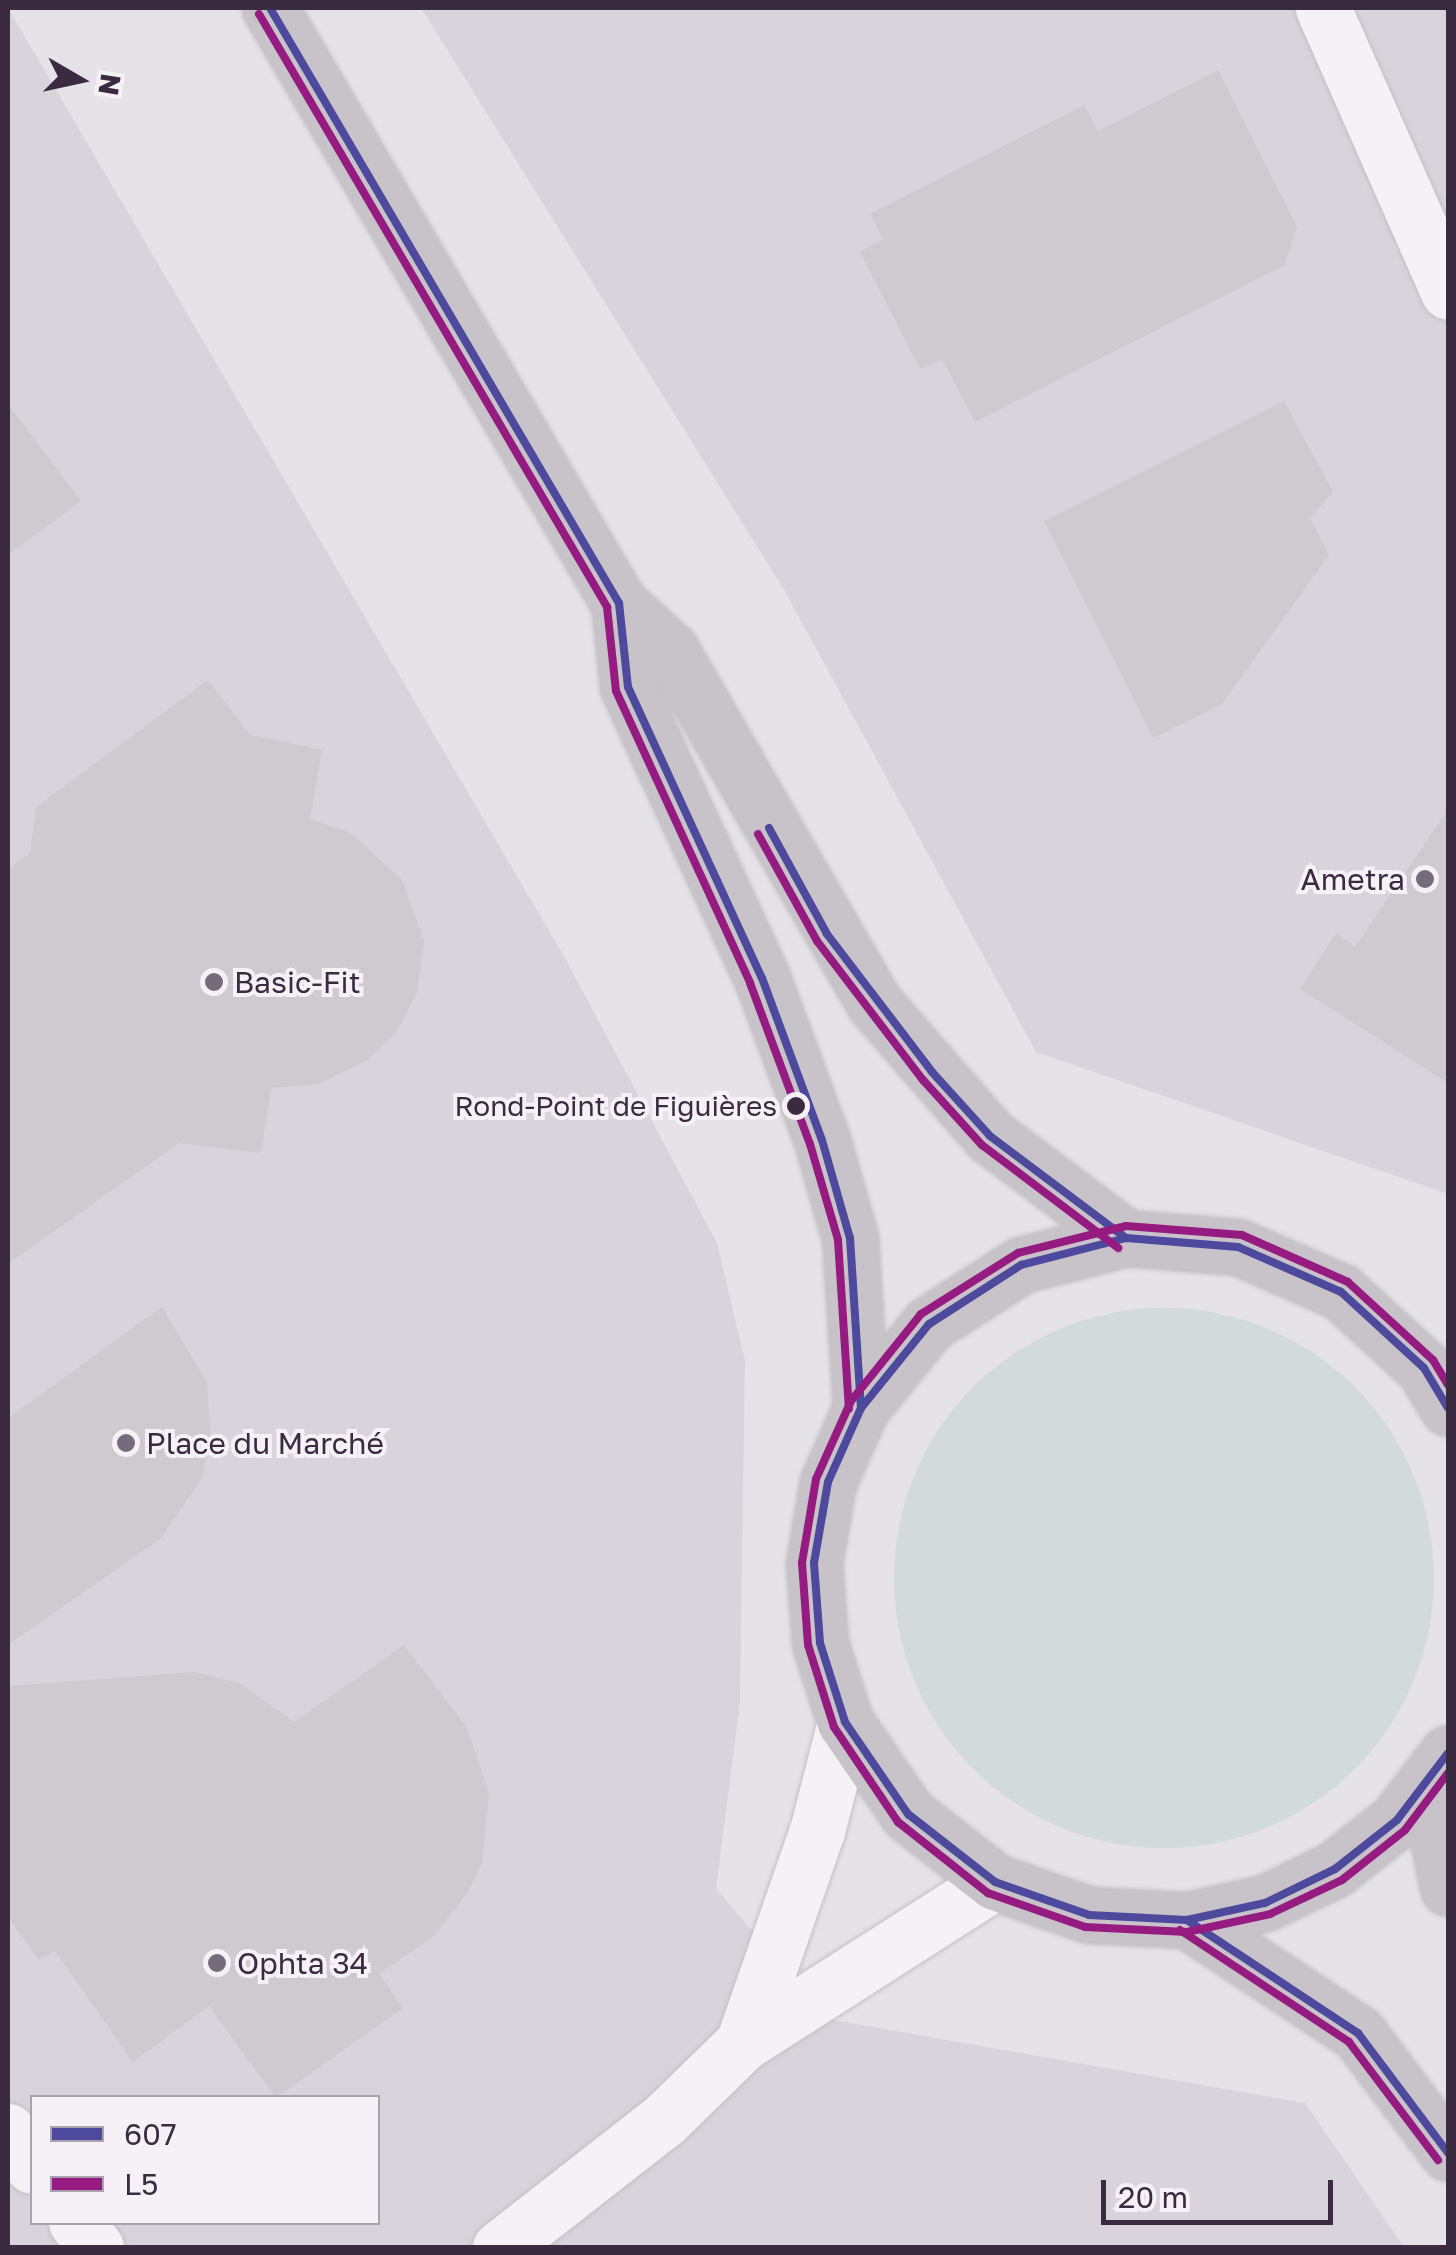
<!DOCTYPE html>
<html>
<head>
<meta charset="utf-8">
<style>
  body { margin:0 }
  #map { position:relative; width:1456px; height:2255px; overflow:hidden; background:#e6e3e8; font-family:"Golos Text",sans-serif }
  div>[style] { position:absolute }
  .built>* { inset:0; background:#d9d4dc }
  .green>* { inset:0; background:#d3dadb }
  .round { border-radius:50% }
  .building>* { inset:0; background:#cecad0 }
  .roads { filter:drop-shadow(0 0 2px #c3c0c4) drop-shadow(0 0 2px #c3c0c4) }
  .minor>* { height:55px; margin:-27.5px; padding:0 27.5px; transform-origin:27.5px; border-radius:27.5px; background:#f4f2f5 }
  .secondary>* { height:55px; margin:-27.5px; padding:0 27.5px; transform-origin:27.5px; border-radius:27.5px; background:#c8c3c9 }
  .bus-1>* { height:8px; margin:-4px; padding:0 4px; transform-origin:4px; border-radius:4px; background:#4d499d }
  .bus-2>* { height:8px; margin:-4px; padding:0 4px; transform-origin:4px; border-radius:4px; background:#951b81 }
  .dots>* { width:28px; height:28px; translate:-50% -50%; box-sizing:border-box; border:5px solid #f5f1f7; border-radius:50% }
  span { translate:-50% -50%; white-space:nowrap; text-align:center; line-height:1.15; -webkit-text-stroke:8px #f5f1f7; paint-order:stroke }
  .bus-label { font-size:28px; color:#3a2b40 }
  .right { translate:-100% -50%; text-align:right }
  .poi-label { font-size:30px; color:#3a2b40 }
  .left { translate:0 -50%; text-align:left }
  .frame { position:absolute; inset:0; border:10px solid #3a2b40; pointer-events:none }
  .legend { position:absolute; left:30px; top:2095px; width:350px; height:130px; box-sizing:border-box; background:#f5f1f7; border:2px solid #aaa2ae; margin:0; padding:12px 18px; list-style:none; font-size:30px; color:#3a2b40 }
  .legend li { display:flex; align-items:center; gap:20px; height:50px }
  .legend b { width:50px; border:2px solid #aaa2ae }
  .north { position:absolute; left:30px; top:30px; width:100px; height:100px; -webkit-text-stroke:8px #f5f1f7; paint-order:stroke; rotate:99deg; font-size:28px; font-weight:700; line-height:40px; text-align:center; color:#3a2b40 }
  .north::after { content:''; display:block; margin:auto; width:35px; height:45px; background:#3a2b40; clip-path:polygon(50% 0,100% 100%,50% 72%,0 100%) }
  .scale { position:absolute; left:1101px; top:2180px; width:232px; height:45px; box-sizing:border-box; border:5px solid #3a2b40; border-top:0; padding-left:12px; font-size:30px; line-height:35px; white-space:nowrap; color:#3a2b40; -webkit-text-stroke:8px #f5f1f7; paint-order:stroke }
</style>
</head>
<body>
<div id="map">
  <div class="built">
    <i style="clip-path:polygon(evenodd,8px 8px,565px 958px,717px 1243px,745px 1361px,740px 1702px,716px 1889px,828px 2019px,1305px 2103px,1404px 2247px,8px 2248px,8px 8px,32px 2098px,378px 2098px,378px 2222px,32px 2222px,32px 2098px)"></i>
    <i style="clip-path:polygon(421px 8px,1448px 8px,1448px 1194px,1036px 1052px,783px 588px)"></i>
  </div>
  <div class="green">
    <i class="round" style="left:894px;top:1308px;width:540px;height:540px"></i>
  </div>
  <div class="building">
    <i style="clip-path:polygon(1218px 70px,1297px 227px,1285px 265px,975px 422px,942px 359px,920px 369px,860px 252px,883px 239px,870px 214px,1084px 105px,1098px 131px)"></i>
    <i style="clip-path:polygon(1284px 401px,1333px 492px,1310px 518px,1329px 555px,1222px 704px,1153px 738px,1044px 521px)"></i>
    <i style="clip-path:polygon(8px 404px,81px 501px,8px 555px)"></i>
    <i style="clip-path:polygon(208px 680px,250px 735px,322px 750px,310px 819px,351px 833px,402px 880px,424px 941px,417px 993px,397px 1031px,366px 1061px,318px 1084px,271px 1088px,261px 1153px,179px 1143px,8px 1264px,8px 869px,30px 853px,36px 807px)"></i>
    <i style="clip-path:polygon(1448px 809px,1448px 1083px,1300px 989px,1336px 933px,1355px 947px)"></i>
    <i style="clip-path:polygon(162px 1307px,207px 1382px,211px 1442px,201px 1480px,160px 1539px,8px 1645px,8px 1418px)"></i>
    <i style="clip-path:polygon(404px 1645px,467px 1728px,489px 1793px,482px 1863px,468px 1892px,434px 1936px,379px 1974px,403px 2008px,276px 2098px,209px 2006px,133px 2062px,55px 1951px,39px 1960px,8px 1917px,8px 1686px,195px 1672px,241px 1684px,294px 1722px)"></i>
  </div>
  <div class="roads">
    <div class="minor">
      <i style="left:1323px;top:8px;width:310px;rotate:66.2deg"></i>
      <i style="left:743px;top:2043px;width:225px;rotate:-70.8deg"></i>
      <i style="left:817px;top:1831px;width:113px;rotate:-75.6deg"></i>
      <i style="left:8px;top:2131px;width:42px;rotate:55.6deg"></i>
      <i style="left:76px;top:2222px;width:33px;rotate:52deg"></i>
      <i style="left:500px;top:2248px;width:208px;rotate:-38deg"></i>
      <i style="left:664px;top:2120px;width:110px;rotate:-44.3deg"></i>
      <i style="left:743px;top:2043px;width:299px;rotate:-32.6deg"></i>
    </div>
    <div class="secondary">
      <i style="left:270px;top:8px;width:690px;rotate:59.61deg"></i>
      <i style="left:619px;top:603px;width:71px;rotate:42.7deg"></i>
      <i style="left:671px;top:651px;width:406px;rotate:60deg"></i>
      <i style="left:874px;top:1003px;width:176px;rotate:48.9deg"></i>
      <i style="left:990px;top:1136px;width:170px;rotate:36.9deg"></i>
      <i style="left:619px;top:603px;width:84px;rotate:83.9deg"></i>
      <i style="left:628px;top:687px;width:320px;rotate:65.3deg"></i>
      <i style="left:762px;top:978px;width:173px;rotate:69.7deg"></i>
      <i style="left:822px;top:1140px;width:102px;rotate:74.1deg"></i>
      <i style="left:850px;top:1238px;width:170px;rotate:86.3deg"></i>
      <i style="left:1448px;top:1408px;width:47px;rotate:-121deg"></i>
      <i style="left:1424px;top:1368px;width:113px;rotate:-137.5deg"></i>
      <i style="left:1341px;top:1292px;width:112px;rotate:-156.4deg"></i>
      <i style="left:1238px;top:1247px;width:112px;rotate:-175.4deg"></i>
      <i style="left:1126px;top:1238px;width:108px;rotate:165.6deg"></i>
      <i style="left:1021px;top:1265px;width:109px;rotate:147.3deg"></i>
      <i style="left:929px;top:1324px;width:108px;rotate:129deg"></i>
      <i style="left:861px;top:1408px;width:81px;rotate:114deg"></i>
      <i style="left:828px;top:1482px;width:82px;rotate:99.8deg"></i>
      <i style="left:814px;top:1563px;width:80px;rotate:85.7deg"></i>
      <i style="left:820px;top:1643px;width:83px;rotate:72.4deg"></i>
      <i style="left:845px;top:1722px;width:112px;rotate:55.6deg"></i>
      <i style="left:908px;top:1814px;width:110px;rotate:38deg"></i>
      <i style="left:995px;top:1882px;width:100px;rotate:19.3deg"></i>
      <i style="left:1089px;top:1915px;width:98px;rotate:2.9deg"></i>
      <i style="left:1187px;top:1920px;width:80px;rotate:-12.3deg"></i>
      <i style="left:1265px;top:1903px;width:78px;rotate:-25.9deg"></i>
      <i style="left:1335px;top:1869px;width:79px;rotate:-38.3deg"></i>
      <i style="left:1397px;top:1820px;width:84px;rotate:-52.7deg"></i>
      <i style="left:1446px;top:1759px;width:71px;rotate:98.1deg"></i>
      <i style="left:1436px;top:1829px;width:60px;rotate:78.5deg"></i>
      <i style="left:1187px;top:1920px;width:205px;rotate:33.5deg"></i>
      <i style="left:1358px;top:2033px;width:150px;rotate:53.1deg"></i>
    </div>
  </div>
  <div class="bus-1">
    <i style="left:270px;top:8px;width:690px;rotate:59.61deg"></i>
    <i style="left:619px;top:603px;width:84px;rotate:83.9deg"></i>
    <i style="left:628px;top:687px;width:320px;rotate:65.3deg"></i>
    <i style="left:762px;top:978px;width:173px;rotate:69.7deg"></i>
    <i style="left:822px;top:1140px;width:102px;rotate:74.1deg"></i>
    <i style="left:850px;top:1238px;width:170px;rotate:86.3deg"></i>
    <i style="left:769px;top:828px;width:121px;rotate:61.3deg"></i>
    <i style="left:827px;top:934px;width:173px;rotate:52.7deg"></i>
    <i style="left:932px;top:1072px;width:86px;rotate:47.8deg"></i>
    <i style="left:990px;top:1136px;width:170px;rotate:36.9deg"></i>
    <i style="left:1448px;top:1408px;width:47px;rotate:-121deg"></i>
    <i style="left:1424px;top:1368px;width:113px;rotate:-137.5deg"></i>
    <i style="left:1341px;top:1292px;width:112px;rotate:-156.4deg"></i>
    <i style="left:1238px;top:1247px;width:112px;rotate:-175.4deg"></i>
    <i style="left:1126px;top:1238px;width:108px;rotate:165.6deg"></i>
    <i style="left:1021px;top:1265px;width:109px;rotate:147.3deg"></i>
    <i style="left:929px;top:1324px;width:108px;rotate:129deg"></i>
    <i style="left:861px;top:1408px;width:81px;rotate:114deg"></i>
    <i style="left:828px;top:1482px;width:82px;rotate:99.8deg"></i>
    <i style="left:814px;top:1563px;width:80px;rotate:85.7deg"></i>
    <i style="left:820px;top:1643px;width:83px;rotate:72.4deg"></i>
    <i style="left:845px;top:1722px;width:112px;rotate:55.6deg"></i>
    <i style="left:908px;top:1814px;width:110px;rotate:38deg"></i>
    <i style="left:995px;top:1882px;width:100px;rotate:19.3deg"></i>
    <i style="left:1089px;top:1915px;width:98px;rotate:2.9deg"></i>
    <i style="left:1187px;top:1920px;width:80px;rotate:-12.3deg"></i>
    <i style="left:1265px;top:1903px;width:78px;rotate:-25.9deg"></i>
    <i style="left:1335px;top:1869px;width:79px;rotate:-38.3deg"></i>
    <i style="left:1397px;top:1820px;width:84px;rotate:-52.7deg"></i>
    <i style="left:1187px;top:1920px;width:205px;rotate:33.5deg"></i>
    <i style="left:1358px;top:2033px;width:150px;rotate:53.1deg"></i>
  </div>
  <div class="bus-2">
    <i style="left:259px;top:14px;width:688px;rotate:59.59deg"></i>
    <i style="left:607px;top:607px;width:84px;rotate:83.9deg"></i>
    <i style="left:616px;top:691px;width:321px;rotate:65.3deg"></i>
    <i style="left:750px;top:983px;width:172px;rotate:69.6deg"></i>
    <i style="left:810px;top:1144px;width:100px;rotate:73.7deg"></i>
    <i style="left:838px;top:1240px;width:169px;rotate:86.3deg"></i>
    <i style="left:758px;top:834px;width:122px;rotate:61.1deg"></i>
    <i style="left:817px;top:941px;width:175px;rotate:52.7deg"></i>
    <i style="left:923px;top:1080px;width:88px;rotate:47.8deg"></i>
    <i style="left:982px;top:1145px;width:171px;rotate:37.1deg"></i>
    <i style="left:1448px;top:1385px;width:29px;rotate:-121deg"></i>
    <i style="left:1433px;top:1360px;width:115px;rotate:-137.5deg"></i>
    <i style="left:1348px;top:1282px;width:116px;rotate:-156.1deg"></i>
    <i style="left:1242px;top:1235px;width:116px;rotate:-175.6deg"></i>
    <i style="left:1126px;top:1226px;width:111px;rotate:166deg"></i>
    <i style="left:1018px;top:1253px;width:115px;rotate:147.8deg"></i>
    <i style="left:921px;top:1314px;width:112px;rotate:128.8deg"></i>
    <i style="left:851px;top:1401px;width:85px;rotate:114.2deg"></i>
    <i style="left:816px;top:1479px;width:85px;rotate:99.5deg"></i>
    <i style="left:802px;top:1563px;width:82px;rotate:85.8deg"></i>
    <i style="left:808px;top:1645px;width:86px;rotate:72.4deg"></i>
    <i style="left:834px;top:1727px;width:115px;rotate:56deg"></i>
    <i style="left:898px;top:1822px;width:115px;rotate:38.3deg"></i>
    <i style="left:988px;top:1893px;width:103px;rotate:19.3deg"></i>
    <i style="left:1085px;top:1927px;width:102px;rotate:2.8deg"></i>
    <i style="left:1187px;top:1932px;width:85px;rotate:-12.2deg"></i>
    <i style="left:1270px;top:1914px;width:80px;rotate:-25.3deg"></i>
    <i style="left:1342px;top:1880px;width:80px;rotate:-38.4deg"></i>
    <i style="left:1405px;top:1830px;width:71px;rotate:-53deg"></i>
    <i style="left:1180px;top:1930px;width:203px;rotate:33.5deg"></i>
    <i style="left:1349px;top:2042px;width:148px;rotate:53deg"></i>
  </div>
  <div class="dots">
    <i style="left:1425px;top:879px;background:#766b7b"></i>
    <i style="left:214px;top:982px;background:#766b7b"></i>
    <i style="left:796px;top:1106px;background:#3a2b40"></i>
    <i style="left:126px;top:1443px;background:#766b7b"></i>
    <i style="left:217px;top:1963px;background:#766b7b"></i>
  </div>
  <div class="bus-label">
    <span class="right" style="left:777px;top:1106px">Rond-Point de Figuières</span>
  </div>
  <div class="poi-label">
    <span class="right" style="left:1405px;top:879px">Ametra</span>
    <span class="left" style="left:234px;top:982px">Basic-Fit</span>
    <span class="left" style="left:146px;top:1443px">Place du Marché</span>
    <span class="left" style="left:237px;top:1963px">Ophta 34</span>
  </div>
  <div class="frame"></div>
  <ul class="legend">
  <li><b style="height:12px;background:#4d499d"></b>607</li>
  <li><b style="height:12px;background:#951b81"></b>L5</li>
  </ul>
  <div class="north">N</div>
  <div class="scale">20 m</div>
</div>
</body>
</html>
